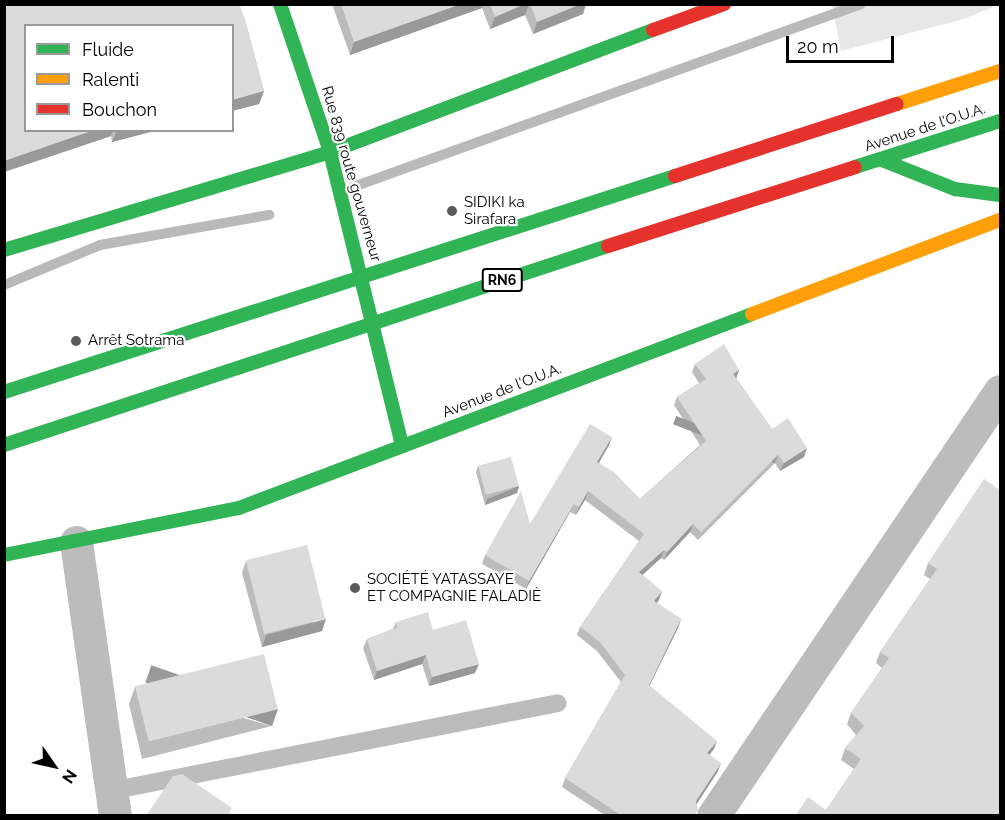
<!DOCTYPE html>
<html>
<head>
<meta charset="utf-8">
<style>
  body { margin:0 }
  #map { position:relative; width:1005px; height:820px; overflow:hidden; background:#fff; font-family:Raleway,sans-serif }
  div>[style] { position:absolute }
  .green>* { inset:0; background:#e7e7e7 }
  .stream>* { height:10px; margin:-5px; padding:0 5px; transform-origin:5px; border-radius:5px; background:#b9b9b9 }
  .lane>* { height:18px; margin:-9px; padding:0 9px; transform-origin:9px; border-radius:9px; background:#bcbcbc }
  .street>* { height:33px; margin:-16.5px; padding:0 16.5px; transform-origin:16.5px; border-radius:16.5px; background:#bcbcbc }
  .fast>* { height:14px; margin:-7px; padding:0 7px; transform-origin:7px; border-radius:7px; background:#30b455 }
  .slow>* { height:14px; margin:-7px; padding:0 7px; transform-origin:7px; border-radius:7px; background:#ff9f0a }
  .jam>* { height:14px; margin:-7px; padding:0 7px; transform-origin:7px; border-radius:7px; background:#e5322d }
  .wall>* { inset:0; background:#bcbcbc }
  .shaded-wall>* { inset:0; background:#999; transform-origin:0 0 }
  .building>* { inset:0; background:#dbdbdb; transform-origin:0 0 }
  .dots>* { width:16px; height:16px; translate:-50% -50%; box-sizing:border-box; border:3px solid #fff; border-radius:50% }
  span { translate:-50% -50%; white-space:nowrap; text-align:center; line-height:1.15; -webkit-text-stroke:4.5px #fff; paint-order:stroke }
  .shield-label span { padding:2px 4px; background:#fff; border:2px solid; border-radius:4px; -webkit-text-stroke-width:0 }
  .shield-label { font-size:14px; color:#000; font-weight:700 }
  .street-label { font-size:15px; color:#000 }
  .poi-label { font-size:15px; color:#000 }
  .left { translate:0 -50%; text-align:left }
  .frame { position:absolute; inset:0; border:6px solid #000; pointer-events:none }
  .legend { position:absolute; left:24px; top:24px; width:210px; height:108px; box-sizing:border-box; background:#fff; border:2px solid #999; margin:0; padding:8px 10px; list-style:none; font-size:18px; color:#000 }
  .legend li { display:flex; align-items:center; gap:12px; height:30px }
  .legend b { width:30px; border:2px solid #999 }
  .north { position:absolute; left:24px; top:736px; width:60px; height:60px; -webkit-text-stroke:4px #fff; paint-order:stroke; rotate:124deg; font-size:16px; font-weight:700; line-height:24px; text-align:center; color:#000 }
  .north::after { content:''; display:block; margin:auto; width:21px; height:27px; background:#000; clip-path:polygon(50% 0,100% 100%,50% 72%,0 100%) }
  .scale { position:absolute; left:786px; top:36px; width:108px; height:27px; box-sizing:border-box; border:3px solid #000; border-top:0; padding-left:8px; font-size:18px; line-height:21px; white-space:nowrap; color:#000; -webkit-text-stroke:4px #fff; paint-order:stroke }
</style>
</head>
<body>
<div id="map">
  <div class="green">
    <i style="clip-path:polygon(1000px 4px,964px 19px,841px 51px,832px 5px)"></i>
  </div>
  <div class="stream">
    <i style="left:353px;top:187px;width:540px;rotate:-19.81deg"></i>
    <i style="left:4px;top:285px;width:104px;rotate:-22.6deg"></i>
    <i style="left:100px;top:245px;width:172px;rotate:-10.1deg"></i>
  </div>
  <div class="lane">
    <i style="left:110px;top:791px;width:456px;rotate:-11.1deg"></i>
  </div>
  <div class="street">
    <i style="left:76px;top:542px;width:277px;rotate:81.9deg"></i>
    <i style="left:713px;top:816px;width:513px;rotate:-55.97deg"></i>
  </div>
  <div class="fast">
    <i style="left:280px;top:4px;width:156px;rotate:71.3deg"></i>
    <i style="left:330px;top:152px;width:303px;rotate:76.2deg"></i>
    <i style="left:882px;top:160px;width:79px;rotate:21.7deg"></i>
    <i style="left:955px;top:189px;width:45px;rotate:7.6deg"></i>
    <i style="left:855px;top:167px;width:152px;rotate:-17.6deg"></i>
    <i style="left:4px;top:250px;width:340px;rotate:-16.7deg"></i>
    <i style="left:330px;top:152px;width:345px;rotate:-20.7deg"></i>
    <i style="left:4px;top:392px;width:705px;rotate:-17.84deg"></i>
    <i style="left:4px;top:445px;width:636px;rotate:-18.24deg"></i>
    <i style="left:4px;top:555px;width:240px;rotate:-11.3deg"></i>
    <i style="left:239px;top:508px;width:548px;rotate:-20.71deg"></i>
  </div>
  <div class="slow">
    <i style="left:897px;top:104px;width:108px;rotate:-17.8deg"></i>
    <i style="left:752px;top:314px;width:265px;rotate:-20.8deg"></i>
  </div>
  <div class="jam">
    <i style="left:653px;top:30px;width:76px;rotate:-20.1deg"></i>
    <i style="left:675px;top:176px;width:233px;rotate:-18deg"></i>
    <i style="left:608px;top:246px;width:259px;rotate:-17.7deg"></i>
  </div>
  <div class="wall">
    <i style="clip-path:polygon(4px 4px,239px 4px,246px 23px,264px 91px,259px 104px,232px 111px,232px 26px,26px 26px,26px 130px,158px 130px,112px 142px,111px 136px,4px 172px)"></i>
    <i style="clip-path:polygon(332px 4px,586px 4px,583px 14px,533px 34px,525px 15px,490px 29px,482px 8px,350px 55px)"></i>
    <i style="clip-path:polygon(695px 364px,739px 370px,736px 378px,772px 429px,804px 457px,780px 471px,775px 463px,698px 540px,690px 532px,664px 560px,661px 558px,642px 575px,659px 600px,657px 603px,681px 619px,678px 628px,649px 685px,714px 749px,709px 755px,718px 771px,696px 804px,696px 816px,606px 816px,562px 787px,565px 778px,621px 682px,597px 651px,577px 635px,580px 627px,639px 541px,585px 500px,576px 515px,570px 512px,526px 589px,482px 564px,485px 555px,530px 524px,612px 437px,609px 445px,599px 463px,640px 499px,700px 445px,674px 405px,677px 397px,699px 383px,692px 372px)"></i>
    <i style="clip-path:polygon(478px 466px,519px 486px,517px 493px,485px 505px,476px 472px)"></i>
    <i style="clip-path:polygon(1000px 490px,1000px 816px,826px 810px,854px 769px,841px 760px,845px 748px,856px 735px,847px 724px,851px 713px,882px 668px,876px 663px,880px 652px,930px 579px,924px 575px,928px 563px)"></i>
    <i style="clip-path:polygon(246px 561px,322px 631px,262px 647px,242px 573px)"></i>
    <i style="clip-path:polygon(396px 622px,433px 630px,475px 673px,429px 686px,422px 664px,374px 680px,363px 648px,367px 639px,393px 629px)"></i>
    <i style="clip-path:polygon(135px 687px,272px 726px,142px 759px,129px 704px)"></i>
  </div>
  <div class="shaded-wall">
    <i style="clip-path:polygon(461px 4px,483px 4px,482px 8px,350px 55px,354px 42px)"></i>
    <i style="clip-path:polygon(525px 4px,529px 4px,525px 15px,490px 29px,495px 17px)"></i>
    <i style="clip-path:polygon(581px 4px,586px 4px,583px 14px,533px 34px,537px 22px)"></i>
    <i style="clip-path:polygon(264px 91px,259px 104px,232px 111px,232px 100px)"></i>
    <i style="clip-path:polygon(94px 130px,113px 130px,111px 136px,4px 172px,4px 161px)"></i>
    <i style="clip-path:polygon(117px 130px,158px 130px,112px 142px)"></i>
    <i style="clip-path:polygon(739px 370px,736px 379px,733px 374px)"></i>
    <i style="clip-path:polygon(612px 437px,609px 445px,594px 471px,597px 462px)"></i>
    <i style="clip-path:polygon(807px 448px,804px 457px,780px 471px,784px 463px)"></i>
    <i style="left:778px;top:455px;width:9px;height:109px;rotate:111deg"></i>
    <i style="clip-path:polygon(519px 486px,517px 493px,485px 505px,487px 499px)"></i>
    <i style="clip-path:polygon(588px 491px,585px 500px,576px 515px,579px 507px)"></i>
    <i style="clip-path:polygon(574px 504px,570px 512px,526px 589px,529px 581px)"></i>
    <i style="clip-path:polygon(693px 524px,690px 532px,664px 560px,667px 552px)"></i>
    <i style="clip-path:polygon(664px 550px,661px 558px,636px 581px,639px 572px)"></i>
    <i style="clip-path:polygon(662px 591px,659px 600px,651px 610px,654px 601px)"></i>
    <i style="clip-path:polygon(326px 619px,322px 631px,262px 647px,266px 635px)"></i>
    <i style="clip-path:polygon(681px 619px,678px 628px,646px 693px,649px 685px)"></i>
    <i style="clip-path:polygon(426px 655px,422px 664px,374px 680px,377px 671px)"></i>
    <i style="clip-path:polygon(479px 664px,475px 673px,429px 686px,432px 677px)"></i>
    <i style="left:278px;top:709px;width:18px;height:134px;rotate:109deg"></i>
    <i style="clip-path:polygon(717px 741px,714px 749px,704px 762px,707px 753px)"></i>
    <i style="clip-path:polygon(721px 763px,718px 771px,693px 810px,696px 801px)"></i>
  </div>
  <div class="building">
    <i style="clip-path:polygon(4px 4px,239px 4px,246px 23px,264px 91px,232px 100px,232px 26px,26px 26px,26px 130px,94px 130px,4px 161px)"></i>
    <i style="clip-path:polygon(341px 4px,461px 4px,354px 42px)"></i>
    <i style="clip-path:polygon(490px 4px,525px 4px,495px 17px)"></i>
    <i style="clip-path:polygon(530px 4px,581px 4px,537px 22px)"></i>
    <i style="clip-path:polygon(724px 344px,739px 370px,733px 374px,772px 429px,788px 418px,807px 448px,784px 463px,778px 455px,701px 532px,693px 524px,667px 552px,664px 550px,639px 572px,662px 591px,654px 601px,681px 619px,649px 685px,717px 741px,707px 753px,721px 763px,696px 801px,698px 810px,694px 816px,622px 816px,565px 778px,625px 675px,600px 642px,580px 627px,644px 534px,588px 491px,579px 507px,574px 504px,529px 581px,485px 555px,521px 491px,530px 524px,590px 424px,612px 437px,597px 462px,614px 472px,640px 499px,706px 441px,677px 397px,706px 379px,695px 364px)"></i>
    <i style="left:511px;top:457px;width:30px;height:34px;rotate:75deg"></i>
    <i style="clip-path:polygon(984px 479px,1000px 490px,1000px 816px,795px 816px,808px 797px,826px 810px,861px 759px,845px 748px,864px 726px,851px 713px,889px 658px,880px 652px,937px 569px,928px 563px)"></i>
    <i style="left:307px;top:545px;width:76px;height:63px;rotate:76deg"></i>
    <i style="clip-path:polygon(428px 612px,433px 630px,466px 620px,479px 664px,432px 677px,426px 655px,377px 671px,367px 639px,397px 628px,396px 622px)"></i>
    <i style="left:264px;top:654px;width:57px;height:133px;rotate:76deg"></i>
    <i style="clip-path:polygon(182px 774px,232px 808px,229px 812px,233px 816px,146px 816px,173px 776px)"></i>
  </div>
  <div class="dots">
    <i style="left:452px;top:211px;background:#595959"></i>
    <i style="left:76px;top:341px;background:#595959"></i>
    <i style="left:355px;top:588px;background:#595959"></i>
  </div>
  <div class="shield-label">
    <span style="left:502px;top:280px">RN6</span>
  </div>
  <div class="street-label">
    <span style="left:925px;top:128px;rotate:-18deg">Avenue de l'O.U.A.</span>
    <span style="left:351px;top:174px;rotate:74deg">Rue 839 route gouverneur</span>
    <span style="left:502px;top:391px;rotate:-21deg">Avenue de l'O.U.A.</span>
  </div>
  <div class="poi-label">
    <span class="left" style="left:464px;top:211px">SIDIKI ka<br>Sirafara</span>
    <span class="left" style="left:88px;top:341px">Arrêt Sotrama</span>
    <span class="left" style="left:367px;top:588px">SOCIÉTÉ YATASSAYE<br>ET COMPAGNIE FALADIÈ</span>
  </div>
  <div class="frame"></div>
  <ul class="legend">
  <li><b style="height:8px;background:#30b455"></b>Fluide</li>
  <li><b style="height:8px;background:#ff9f0a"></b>Ralenti</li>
  <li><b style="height:8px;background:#e5322d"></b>Bouchon</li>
  </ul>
  <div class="north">N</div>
  <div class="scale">20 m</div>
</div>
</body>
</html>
